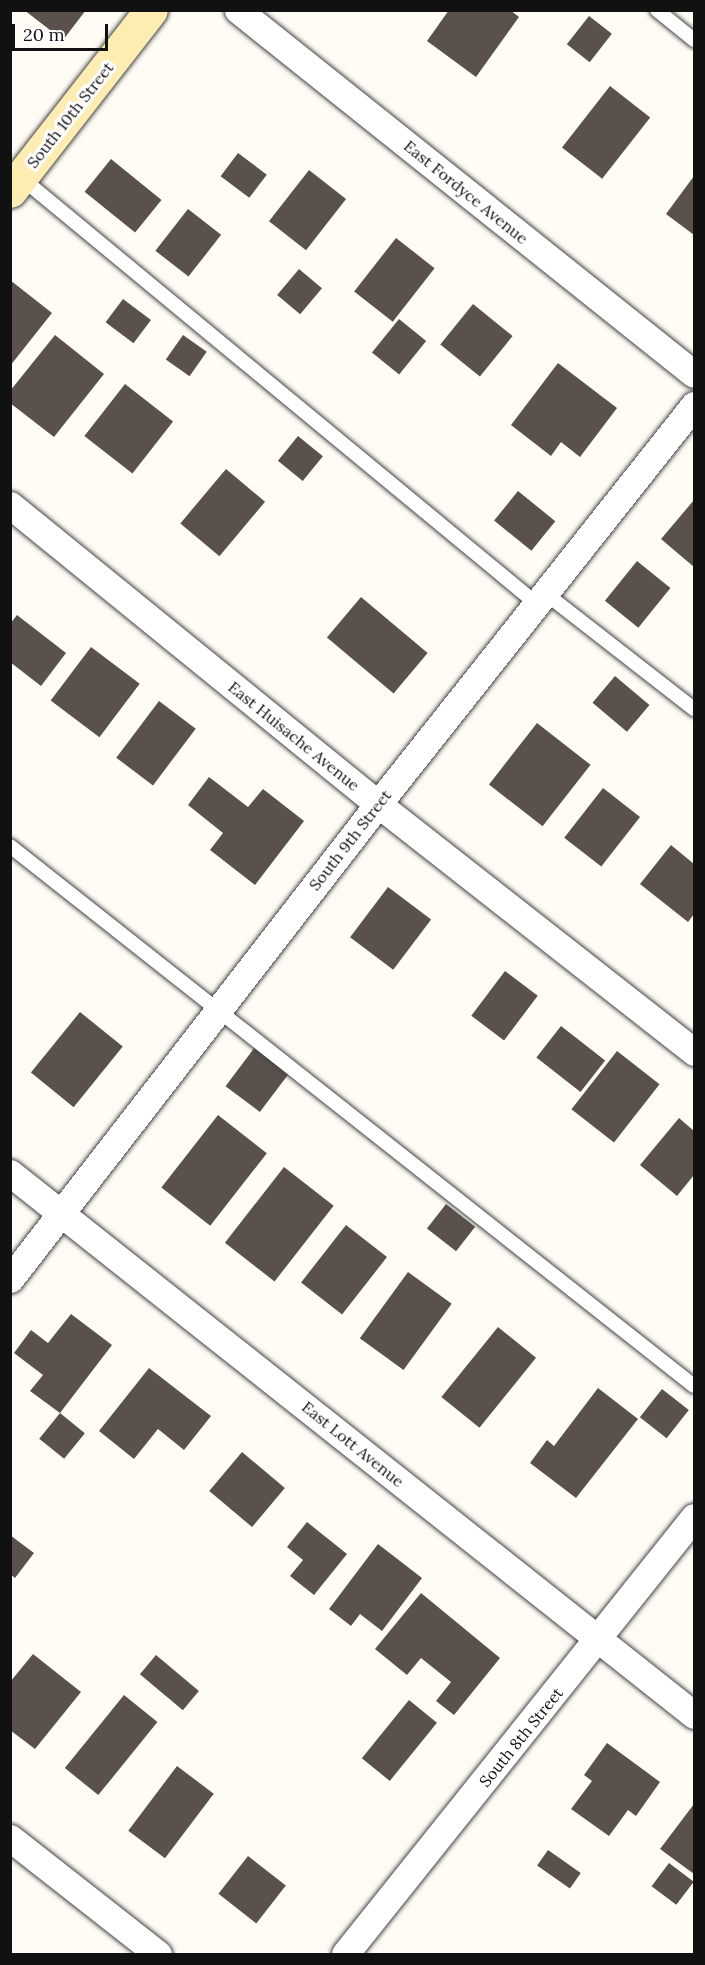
<!DOCTYPE html>
<html>
<head>
<meta charset="utf-8">
<style>
  body { margin:0 }
  #map { position:relative; width:705px; height:1965px; overflow:hidden; background:#fffcf5; font-family:Lora,serif }
  div>[style] { position:absolute }
  .building>* { inset:0; background:#5a514d; transform-origin:0 0 }
  .roads { filter:drop-shadow(0 0 2px #444) drop-shadow(0 0 2px #444) }
  .lane>* { height:14px; margin:-7px; padding:0 7px; transform-origin:7px; border-radius:7px; background:#fff }
  .street>* { height:27px; margin:-13.5px; padding:0 13.5px; transform-origin:13.5px; border-radius:13.5px; background:#fff }
  .secondary>* { height:33px; margin:-16.5px; padding:0 16.5px; transform-origin:16.5px; border-radius:16.5px; background:#fdedb2 }
  span { translate:-50% -50%; white-space:nowrap; text-align:center; line-height:1.15; -webkit-text-stroke:6px #fff; paint-order:stroke }
  .street-label { font-size:16px; color:#111 }
  .frame { position:absolute; inset:0; border:12px solid #111; pointer-events:none }
  .scale { position:absolute; left:12px; top:24px; width:96px; height:27px; box-sizing:border-box; border:3px solid #111; border-top:0; padding-left:8px; font-size:18px; line-height:21px; white-space:nowrap; color:#111; -webkit-text-stroke:4px #fff; paint-order:stroke }
</style>
</head>
<body>
<div id="map">
  <div class="building">
    <i style="clip-path:polygon(24px 10px,86px 10px,63px 40px)"></i>
    <i style="clip-path:polygon(449px 10px,510px 10px,519px 17px,476px 77px,427px 41px)"></i>
    <i style="left:589px;top:16px;width:29px;height:36px;rotate:38deg"></i>
    <i style="left:610px;top:86px;width:51px;height:78px;rotate:38deg"></i>
    <i style="left:238px;top:153px;width:36px;height:29px;rotate:37deg"></i>
    <i style="left:111px;top:159px;width:65px;height:42px;rotate:39deg"></i>
    <i style="left:309px;top:170px;width:47px;height:65px;rotate:38deg"></i>
    <i style="clip-path:polygon(694px 176px,694px 235px,666px 214px)"></i>
    <i style="left:188px;top:209px;width:42px;height:53px;rotate:38deg"></i>
    <i style="left:396px;top:238px;width:49px;height:68px;rotate:38deg"></i>
    <i style="left:299px;top:269px;width:30px;height:34px;rotate:40deg"></i>
    <i style="clip-path:polygon(10px 280px,52px 313px,10px 366px)"></i>
    <i style="left:123px;top:299px;width:35px;height:29px;rotate:37deg"></i>
    <i style="left:473px;top:304px;width:51px;height:52px;rotate:39deg"></i>
    <i style="left:399px;top:319px;width:35px;height:43px;rotate:39deg"></i>
    <i style="clip-path:polygon(55px 335px,104px 374px,54px 437px,10px 403px,10px 391px)"></i>
    <i style="left:183px;top:335px;width:29px;height:30px;rotate:35deg"></i>
    <i style="clip-path:polygon(558px 363px,617px 408px,580px 457px,561px 442px,551px 456px,511px 425px)"></i>
    <i style="left:125px;top:384px;width:61px;height:66px;rotate:38deg"></i>
    <i style="left:298px;top:436px;width:32px;height:32px;rotate:39deg"></i>
    <i style="left:226px;top:469px;width:51px;height:71px;rotate:40deg"></i>
    <i style="left:518px;top:491px;width:48px;height:38px;rotate:39deg"></i>
    <i style="clip-path:polygon(694px 500px,694px 567px,661px 539px)"></i>
    <i style="left:637px;top:561px;width:43px;height:51px;rotate:39deg"></i>
    <i style="left:361px;top:597px;width:87px;height:53px;rotate:40deg"></i>
    <i style="clip-path:polygon(17px 615px,66px 653px,41px 686px,10px 662px,10px 624px)"></i>
    <i style="left:91px;top:647px;width:61px;height:67px;rotate:37deg"></i>
    <i style="left:615px;top:676px;width:45px;height:35px;rotate:40deg"></i>
    <i style="left:159px;top:701px;width:46px;height:71px;rotate:37deg"></i>
    <i style="left:537px;top:723px;width:68px;height:78px;rotate:38deg"></i>
    <i style="clip-path:polygon(209px 777px,248px 807px,263px 789px,304px 821px,255px 885px,210px 850px,223px 833px,188px 805px)"></i>
    <i style="left:603px;top:788px;width:47px;height:63px;rotate:38deg"></i>
    <i style="clip-path:polygon(671px 845px,694px 864px,694px 914px,688px 922px,640px 884px)"></i>
    <i style="left:388px;top:887px;width:54px;height:63px;rotate:37deg"></i>
    <i style="left:505px;top:971px;width:41px;height:56px;rotate:37deg"></i>
    <i style="left:80px;top:1012px;width:55px;height:78px;rotate:39deg"></i>
    <i style="left:561px;top:1026px;width:56px;height:40px;rotate:38deg"></i>
    <i style="left:255px;top:1047px;width:43px;height:49px;rotate:37deg"></i>
    <i style="left:617px;top:1051px;width:54px;height:74px;rotate:38deg"></i>
    <i style="left:218px;top:1115px;width:62px;height:92px;rotate:38deg"></i>
    <i style="clip-path:polygon(679px 1118px,694px 1131px,694px 1175px,677px 1196px,640px 1165px)"></i>
    <i style="left:284px;top:1167px;width:63px;height:96px;rotate:38deg"></i>
    <i style="left:446px;top:1204px;width:37px;height:31px;rotate:38deg"></i>
    <i style="left:346px;top:1225px;width:52px;height:73px;rotate:38deg"></i>
    <i style="left:408px;top:1272px;width:54px;height:82px;rotate:36deg"></i>
    <i style="clip-path:polygon(71px 1314px,112px 1345px,60px 1413px,30px 1391px,43px 1375px,14px 1353px,31px 1330px,48px 1343px)"></i>
    <i style="left:498px;top:1327px;width:49px;height:90px;rotate:39deg"></i>
    <i style="clip-path:polygon(149px 1368px,211px 1416px,184px 1450px,158px 1429px,134px 1459px,99px 1431px)"></i>
    <i style="clip-path:polygon(598px 1388px,638px 1419px,576px 1498px,530px 1463px,547px 1440px,554px 1446px)"></i>
    <i style="left:662px;top:1389px;width:34px;height:36px;rotate:38deg"></i>
    <i style="left:60px;top:1413px;width:32px;height:33px;rotate:39deg"></i>
    <i style="left:242px;top:1452px;width:56px;height:51px;rotate:40deg"></i>
    <i style="clip-path:polygon(307px 1522px,347px 1554px,314px 1595px,290px 1576px,303px 1560px,287px 1547px)"></i>
    <i style="clip-path:polygon(10px 1535px,34px 1553px,15px 1578px,10px 1574px)"></i>
    <i style="clip-path:polygon(378px 1544px,422px 1578px,382px 1631px,360px 1614px,351px 1626px,329px 1609px)"></i>
    <i style="clip-path:polygon(421px 1593px,500px 1658px,454px 1715px,436px 1701px,451px 1682px,421px 1658px,407px 1675px,375px 1649px)"></i>
    <i style="clip-path:polygon(33px 1654px,81px 1692px,35px 1749px,10px 1730px,10px 1682px)"></i>
    <i style="left:156px;top:1655px;width:56px;height:25px;rotate:40deg"></i>
    <i style="left:124px;top:1695px;width:43px;height:94px;rotate:39deg"></i>
    <i style="left:409px;top:1700px;width:36px;height:75px;rotate:39deg"></i>
    <i style="clip-path:polygon(607px 1743px,660px 1782px,636px 1816px,628px 1810px,609px 1836px,571px 1809px,592px 1781px,584px 1775px)"></i>
    <i style="left:177px;top:1766px;width:46px;height:81px;rotate:37deg"></i>
    <i style="clip-path:polygon(694px 1804px,694px 1874px,660px 1849px)"></i>
    <i style="left:548px;top:1850px;width:40px;height:19px;rotate:35deg"></i>
    <i style="left:248px;top:1856px;width:48px;height:48px;rotate:38deg"></i>
    <i style="left:669px;top:1863px;width:31px;height:29px;rotate:37deg"></i>
  </div>
  <div class="roads">
    <div class="lane">
      <i style="left:657px;top:10px;width:48px;rotate:39deg"></i>
      <i style="left:19px;top:176px;width:672px;rotate:39.57deg"></i>
      <i style="left:545px;top:593px;width:189px;rotate:37.9deg"></i>
      <i style="left:10px;top:846px;width:871px;rotate:38.29deg"></i>
    </div>
    <div class="street">
      <i style="left:238px;top:10px;width:583px;rotate:38.6deg"></i>
      <i style="left:10px;top:505px;width:474px;rotate:39.1deg"></i>
      <i style="left:378px;top:804px;width:402px;rotate:38.1deg"></i>
      <i style="left:10px;top:1173px;width:873px;rotate:38.39deg"></i>
      <i style="left:10px;top:1279px;width:601px;rotate:-52.23deg"></i>
      <i style="left:378px;top:804px;width:509px;rotate:-51.62deg"></i>
      <i style="left:10px;top:1838px;width:188px;rotate:38.1deg"></i>
      <i style="left:345px;top:1954px;width:559px;rotate:-51.39deg"></i>
    </div>
    <div class="secondary">
      <i style="left:10px;top:191px;width:229px;rotate:-52.1deg"></i>
    </div>
  </div>
  <div class="street-label">
    <span style="left:70px;top:115px;rotate:-52deg">South 10th Street</span>
    <span style="left:466px;top:192px;rotate:39deg">East Fordyce Avenue</span>
    <span style="left:294px;top:736px;rotate:39deg">East Huisache Avenue</span>
    <span style="left:350px;top:840px;rotate:-52deg">South 9th Street</span>
    <span style="left:353px;top:1444px;rotate:39deg">East Lott Avenue</span>
    <span style="left:521px;top:1737px;rotate:-51deg">South 8th Street</span>
  </div>
  <div class="frame"></div>
  <div class="scale">20 m</div>
</div>
</body>
</html>
